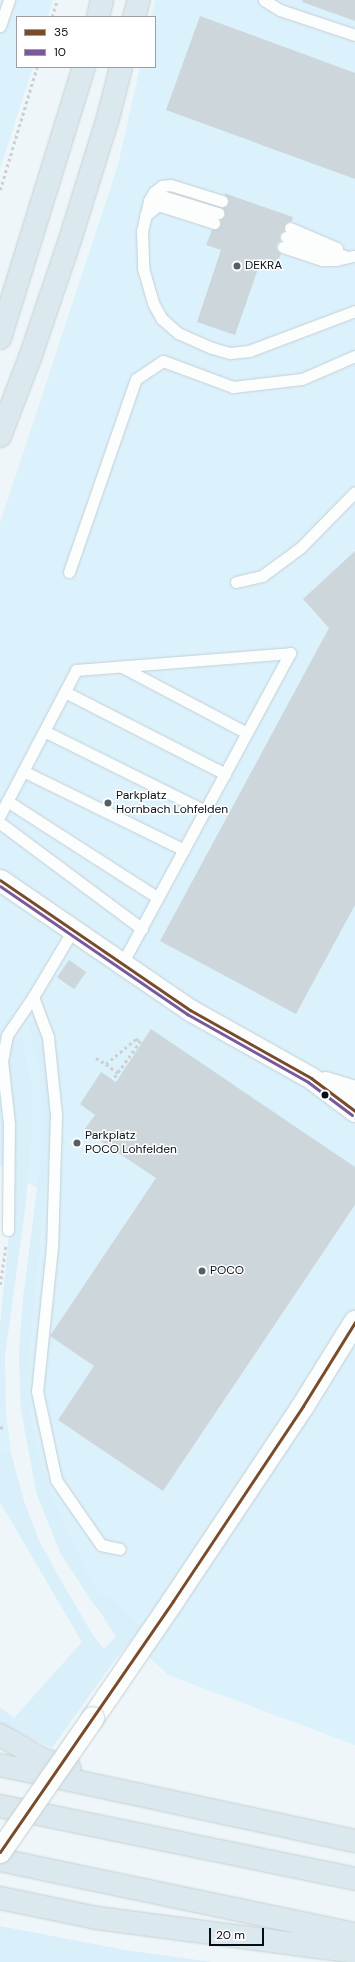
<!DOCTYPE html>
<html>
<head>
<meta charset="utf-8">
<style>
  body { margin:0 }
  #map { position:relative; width:355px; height:1962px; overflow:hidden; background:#eef6f9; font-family:"DM Sans",sans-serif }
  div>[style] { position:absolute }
  .built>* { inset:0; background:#dbf1fb }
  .green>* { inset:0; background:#d9effa }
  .building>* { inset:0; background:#cdd7db; transform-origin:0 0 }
  .path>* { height:2.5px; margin-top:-1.25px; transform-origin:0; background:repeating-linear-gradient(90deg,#cdd0d1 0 3px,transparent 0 6px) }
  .roads { filter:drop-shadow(0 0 1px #c5cfd4) drop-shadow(0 0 1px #c5cfd4) }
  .service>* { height:11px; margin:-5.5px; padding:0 5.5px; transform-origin:5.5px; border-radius:5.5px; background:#fcfefe }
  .minor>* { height:21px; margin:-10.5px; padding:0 10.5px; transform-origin:10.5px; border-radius:10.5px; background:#fcfefe }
  .secondary>* { height:22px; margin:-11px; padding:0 11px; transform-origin:11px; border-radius:11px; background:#fcfefe }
  .motorway>* { height:22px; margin:-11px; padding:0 11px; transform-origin:11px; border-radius:11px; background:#dbe8ed }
  .bridges { filter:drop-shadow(0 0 1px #c5cfd4) drop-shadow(0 0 1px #c5cfd4) }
  .secondary-bridge>* { height:22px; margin:-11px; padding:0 11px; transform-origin:11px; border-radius:11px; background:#fcfefe }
  .bus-1>* { height:3px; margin:-1.5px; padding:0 1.5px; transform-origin:1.5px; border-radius:1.5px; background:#7a4b2a }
  .bus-2>* { height:3px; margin:-1.5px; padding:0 1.5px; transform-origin:1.5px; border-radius:1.5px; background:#79589c }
  .dots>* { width:11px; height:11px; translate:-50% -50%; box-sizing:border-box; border:2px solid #fff; border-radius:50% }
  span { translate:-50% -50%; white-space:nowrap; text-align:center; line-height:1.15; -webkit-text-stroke:3px #fff; paint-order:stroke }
  .poi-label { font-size:12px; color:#040e14 }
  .left { translate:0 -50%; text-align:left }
  .legend { position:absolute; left:16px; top:16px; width:140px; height:52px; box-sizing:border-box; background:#fff; border:1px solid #9b9fa1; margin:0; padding:5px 7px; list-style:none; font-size:12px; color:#040e14 }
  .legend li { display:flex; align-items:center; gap:8px; height:20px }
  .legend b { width:20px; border:1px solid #9b9fa1 }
  .scale { position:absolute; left:209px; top:1928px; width:55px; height:18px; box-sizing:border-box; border:2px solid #040e14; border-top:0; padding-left:5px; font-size:12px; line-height:14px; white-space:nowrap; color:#040e14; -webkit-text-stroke:3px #fff; paint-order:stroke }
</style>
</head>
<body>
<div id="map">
  <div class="built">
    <i style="clip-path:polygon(0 0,53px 0,48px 17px,17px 17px,17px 67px,33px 67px,0 169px)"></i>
    <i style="clip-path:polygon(155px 0,355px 0,355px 1745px,168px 1675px,93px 1604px,61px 1554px,37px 1495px,21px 1410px,19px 1355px,23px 1299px,38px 1189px,0 1166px,0 523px,118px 165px,140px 67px,155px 67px,155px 17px,151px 17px)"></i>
    <i style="clip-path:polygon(0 1409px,6px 1413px,11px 1453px,0 1455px)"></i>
  </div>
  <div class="green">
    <i style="clip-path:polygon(35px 1021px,43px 1050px,52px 1118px,29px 1353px,28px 1393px,34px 1441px,50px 1491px,87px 1575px,101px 1597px,106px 1593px,142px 1628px,115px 1660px,52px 1748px,0 1723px,0 1707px,14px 1718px,82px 1642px,0 1502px,0 1455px,11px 1453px,24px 1501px,38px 1538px,56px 1572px,94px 1637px,104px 1649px,116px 1636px,61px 1554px,37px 1495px,21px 1410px,19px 1355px,23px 1299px,43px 1140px,43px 1113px,39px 1068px,28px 1023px)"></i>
    <i style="clip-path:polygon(21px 1034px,31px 1084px,32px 1131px,26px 1202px,5px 1356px,6px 1413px,0 1409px,0 1324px,17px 1156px,9px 1049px)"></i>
    <i style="clip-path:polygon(0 1926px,125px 1950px,212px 1962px,0 1962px)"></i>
  </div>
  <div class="building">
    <i style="clip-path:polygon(303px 0,355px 0,355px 21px,302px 2px)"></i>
    <i style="clip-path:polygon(200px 16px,355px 73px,355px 179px,166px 110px)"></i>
    <i style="clip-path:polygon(224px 193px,293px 217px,292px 221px,286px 223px,284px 231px,280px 234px,280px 241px,277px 244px,276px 248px,281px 254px,275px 269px,260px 263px,235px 335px,197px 322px,221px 250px,206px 245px,212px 230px,219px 228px,220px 220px,225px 215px,223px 208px,227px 206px,229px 200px)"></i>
    <i style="clip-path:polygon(355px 551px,355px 905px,296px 1014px,160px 941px,329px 628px,303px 599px)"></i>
    <i style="left:69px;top:960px;width:21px;height:21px;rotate:35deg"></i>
    <i style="clip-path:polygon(151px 1029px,355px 1167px,355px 1205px,163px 1491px,58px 1420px,94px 1366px,50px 1336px,156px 1178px,84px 1130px,95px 1115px,80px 1104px,101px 1072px,116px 1082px)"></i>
  </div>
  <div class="path">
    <i style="left:52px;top:17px;width:18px;rotate:-74deg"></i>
    <i style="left:0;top:190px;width:128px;rotate:-73.3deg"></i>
    <i style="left:96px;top:1058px;width:12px;rotate:31deg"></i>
    <i style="left:106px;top:1064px;width:39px;rotate:-40deg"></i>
    <i style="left:136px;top:1039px;width:5px;rotate:22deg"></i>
    <i style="left:141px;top:1041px;width:48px;rotate:125.7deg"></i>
    <i style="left:106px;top:1064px;width:15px;rotate:37deg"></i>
    <i style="left:0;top:1285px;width:41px;rotate:-81.7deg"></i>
    <i style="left:0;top:1427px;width:4px;rotate:14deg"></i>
  </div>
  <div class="roads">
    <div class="service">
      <i style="left:264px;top:0;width:19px;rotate:32deg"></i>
      <i style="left:280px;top:10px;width:79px;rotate:18.4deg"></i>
      <i style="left:0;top:26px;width:28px;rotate:-71deg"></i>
      <i style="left:149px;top:201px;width:14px;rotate:-21deg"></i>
      <i style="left:162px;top:196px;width:59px;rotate:16.9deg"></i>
      <i style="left:222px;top:201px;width:53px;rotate:-162.6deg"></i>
      <i style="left:171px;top:185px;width:9px;rotate:174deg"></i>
      <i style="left:162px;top:186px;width:10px;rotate:143deg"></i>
      <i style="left:154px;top:192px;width:10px;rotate:119deg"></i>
      <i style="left:149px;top:201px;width:31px;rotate:103deg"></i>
      <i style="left:142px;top:231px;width:37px;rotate:88deg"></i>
      <i style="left:143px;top:268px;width:36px;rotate:74deg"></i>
      <i style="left:153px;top:303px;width:18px;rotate:61deg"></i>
      <i style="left:162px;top:319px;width:21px;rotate:41deg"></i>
      <i style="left:178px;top:333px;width:37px;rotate:24deg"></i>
      <i style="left:212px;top:348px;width:19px;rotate:16deg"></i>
      <i style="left:230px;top:353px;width:19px;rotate:-6deg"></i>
      <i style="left:249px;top:351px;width:113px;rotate:-20.7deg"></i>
      <i style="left:145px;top:216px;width:16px;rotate:-40deg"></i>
      <i style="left:157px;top:206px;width:4px"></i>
      <i style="left:161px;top:206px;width:56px;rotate:17.8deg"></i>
      <i style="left:290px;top:228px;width:51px;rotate:23.1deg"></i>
      <i style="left:286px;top:237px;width:62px;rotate:17.9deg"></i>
      <i style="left:283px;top:247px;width:41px;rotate:18.4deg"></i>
      <i style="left:322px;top:260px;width:14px"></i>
      <i style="left:336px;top:260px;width:18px;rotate:-13deg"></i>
      <i style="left:69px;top:572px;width:204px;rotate:-70.9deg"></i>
      <i style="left:136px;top:379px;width:32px;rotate:-34deg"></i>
      <i style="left:163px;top:361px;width:75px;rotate:20.4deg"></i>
      <i style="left:233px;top:387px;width:69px;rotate:-6.6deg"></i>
      <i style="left:302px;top:379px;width:58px;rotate:-23.5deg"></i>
      <i style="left:236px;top:582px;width:27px;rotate:-13deg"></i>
      <i style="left:262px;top:576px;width:47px;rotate:-36.4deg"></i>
      <i style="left:300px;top:548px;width:78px;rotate:-45.5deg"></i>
      <i style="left:122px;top:667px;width:141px;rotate:27.8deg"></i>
      <i style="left:65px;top:692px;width:180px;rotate:27.1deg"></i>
      <i style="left:44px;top:731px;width:180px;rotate:26.4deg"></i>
      <i style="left:23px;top:771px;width:179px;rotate:26.1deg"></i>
      <i style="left:7px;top:801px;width:179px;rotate:32.7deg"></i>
      <i style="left:0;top:815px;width:164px;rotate:-62.3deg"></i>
      <i style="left:76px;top:670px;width:215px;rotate:-4.5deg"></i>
      <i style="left:290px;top:653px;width:353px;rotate:118.4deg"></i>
      <i style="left:0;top:823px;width:177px;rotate:36.7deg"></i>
      <i style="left:33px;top:997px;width:43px;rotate:69.4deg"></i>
      <i style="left:48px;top:1037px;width:78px;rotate:84.1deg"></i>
      <i style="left:56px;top:1115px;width:132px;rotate:91.7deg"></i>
      <i style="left:52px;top:1247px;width:145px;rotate:95.9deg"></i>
      <i style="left:37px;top:1391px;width:91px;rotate:77.9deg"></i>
      <i style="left:56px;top:1480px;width:79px;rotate:55.3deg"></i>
      <i style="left:101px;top:1545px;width:19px;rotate:12deg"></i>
      <i style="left:8px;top:1230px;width:106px;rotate:-89.5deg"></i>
      <i style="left:9px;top:1124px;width:63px;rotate:-96.3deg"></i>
      <i style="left:2px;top:1061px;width:26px;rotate:-79deg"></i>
      <i style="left:7px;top:1035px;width:46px;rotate:-55.6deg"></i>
      <i style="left:33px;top:997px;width:78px;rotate:-59.2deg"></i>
    </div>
    <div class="minor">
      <i style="left:0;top:880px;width:230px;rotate:34.4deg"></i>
      <i style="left:190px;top:1010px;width:139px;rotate:29.3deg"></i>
      <i style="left:311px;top:1078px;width:55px;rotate:36.9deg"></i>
      <i style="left:325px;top:1082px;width:31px;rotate:17deg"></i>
    </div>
    <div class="secondary">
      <i style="left:93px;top:1718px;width:142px;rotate:-55.6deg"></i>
      <i style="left:173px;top:1601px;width:234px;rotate:-56.3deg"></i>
      <i style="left:303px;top:1406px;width:99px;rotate:-58.2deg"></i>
    </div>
    <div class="motorway">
      <i style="left:98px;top:17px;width:17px;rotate:-77deg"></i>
      <i style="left:134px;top:17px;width:18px;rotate:-74deg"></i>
      <i style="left:0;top:338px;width:284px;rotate:-72.8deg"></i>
      <i style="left:0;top:436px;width:87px;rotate:-69.1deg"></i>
      <i style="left:31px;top:355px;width:118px;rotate:-71.3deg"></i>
      <i style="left:69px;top:243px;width:131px;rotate:-72.7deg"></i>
      <i style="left:108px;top:118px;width:53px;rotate:-75.7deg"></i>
      <i style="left:0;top:1735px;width:48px;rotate:29.7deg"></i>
      <i style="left:42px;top:1759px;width:29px;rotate:18deg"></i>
      <i style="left:0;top:1765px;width:363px;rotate:12.1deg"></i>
      <i style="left:0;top:1806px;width:362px;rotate:11.6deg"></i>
      <i style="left:0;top:1860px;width:363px;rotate:11.8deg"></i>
      <i style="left:0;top:1898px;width:99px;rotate:11.7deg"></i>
      <i style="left:97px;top:1918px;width:260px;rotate:7.5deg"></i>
    </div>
  </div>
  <div class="bridges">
    <div class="secondary-bridge">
      <i style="left:0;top:1852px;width:163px;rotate:-55.2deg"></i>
    </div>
  </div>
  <div class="bus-1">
    <i style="left:0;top:880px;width:230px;rotate:34.4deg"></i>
    <i style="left:190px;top:1010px;width:139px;rotate:29.3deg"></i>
    <i style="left:311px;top:1078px;width:55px;rotate:36.9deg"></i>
    <i style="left:0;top:1852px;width:305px;rotate:-55.4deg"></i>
    <i style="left:173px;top:1601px;width:234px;rotate:-56.3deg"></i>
    <i style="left:303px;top:1406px;width:99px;rotate:-58.2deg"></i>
  </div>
  <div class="bus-2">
    <i style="left:0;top:886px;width:227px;rotate:34.4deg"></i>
    <i style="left:187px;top:1014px;width:139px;rotate:29.3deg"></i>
    <i style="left:308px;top:1082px;width:55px;rotate:36.9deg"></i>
  </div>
  <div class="dots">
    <i style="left:237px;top:266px;background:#565f64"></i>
    <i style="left:108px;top:803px;background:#565f64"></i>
    <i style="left:325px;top:1095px;background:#040e14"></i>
    <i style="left:77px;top:1143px;background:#565f64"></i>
    <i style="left:202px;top:1271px;background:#565f64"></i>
  </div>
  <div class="poi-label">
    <span class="left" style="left:245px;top:266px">DEKRA</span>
    <span class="left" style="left:116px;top:803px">Parkplatz<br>Hornbach Lohfelden</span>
    <span class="left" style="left:85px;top:1143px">Parkplatz<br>POCO Lohfelden</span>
    <span class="left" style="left:210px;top:1271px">POCO</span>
  </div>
  <ul class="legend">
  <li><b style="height:5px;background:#7a4b2a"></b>35</li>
  <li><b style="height:5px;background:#79589c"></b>10</li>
  </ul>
  <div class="scale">20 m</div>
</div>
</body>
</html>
